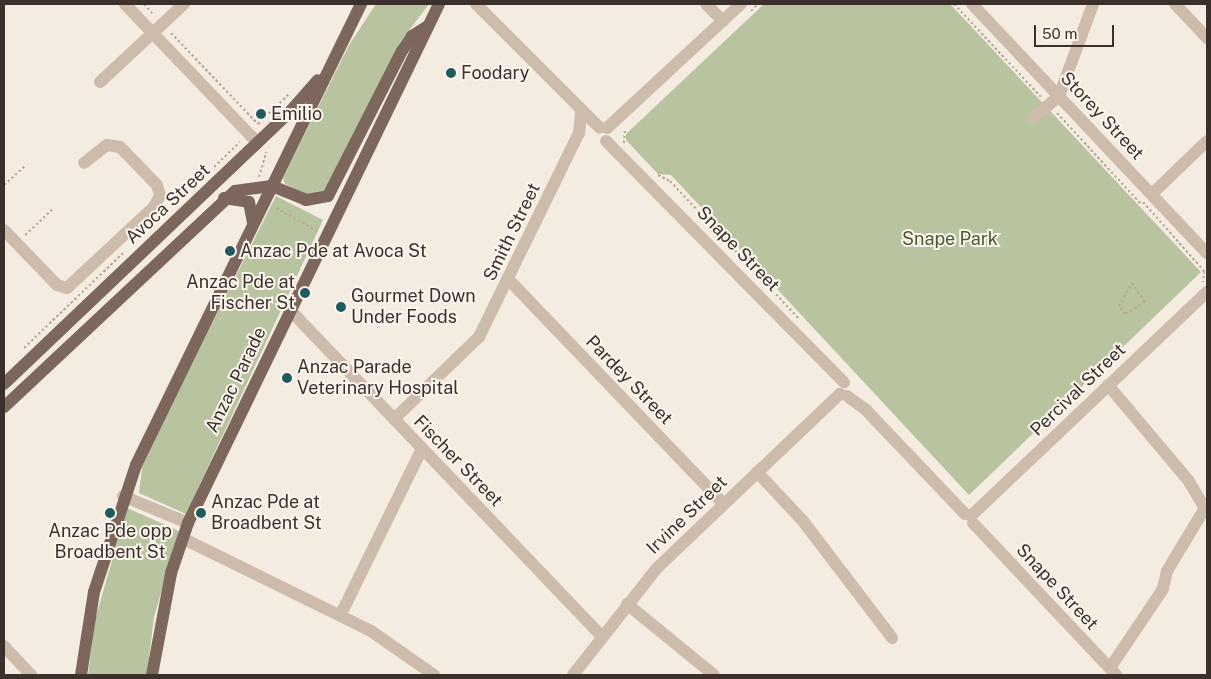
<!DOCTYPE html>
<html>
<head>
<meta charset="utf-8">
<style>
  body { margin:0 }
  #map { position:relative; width:1211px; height:679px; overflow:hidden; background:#f4ebe1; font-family:"Public Sans",sans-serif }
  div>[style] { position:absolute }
  .green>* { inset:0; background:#b8c4a0 }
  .path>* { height:2px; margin-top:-1px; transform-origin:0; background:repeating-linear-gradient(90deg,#b9a596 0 2.5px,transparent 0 5px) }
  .minor>* { height:12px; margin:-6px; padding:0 6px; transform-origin:6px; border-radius:6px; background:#cdbbac }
  .major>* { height:12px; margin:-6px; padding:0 6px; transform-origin:6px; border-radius:6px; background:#7d675c }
  .dots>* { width:14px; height:14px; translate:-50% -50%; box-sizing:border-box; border:2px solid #fbf5ee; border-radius:50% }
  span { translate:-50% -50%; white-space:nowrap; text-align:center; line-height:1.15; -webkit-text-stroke:4px #fbf5ee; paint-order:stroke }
  .poi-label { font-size:18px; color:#3b302b }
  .left { translate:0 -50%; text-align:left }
  .right { translate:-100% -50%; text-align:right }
  .street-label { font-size:18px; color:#3b302b }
  .park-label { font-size:18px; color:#4a5a2e }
  .frame { position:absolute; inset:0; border:5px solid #3b302b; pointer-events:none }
  .scale { position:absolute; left:1034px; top:25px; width:80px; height:22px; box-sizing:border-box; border:2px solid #3b302b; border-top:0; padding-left:6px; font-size:15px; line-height:18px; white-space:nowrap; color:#3b302b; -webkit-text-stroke:4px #fbf5ee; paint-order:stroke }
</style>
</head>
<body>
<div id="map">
  <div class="green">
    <i style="clip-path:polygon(376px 4px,429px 4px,401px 41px,334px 178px,325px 190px,306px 194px,285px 184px,283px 178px,349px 45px)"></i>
    <i style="clip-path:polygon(764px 4px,950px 4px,1201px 272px,969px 495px,671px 175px,658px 174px,626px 140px,626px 134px)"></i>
    <i style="clip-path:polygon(276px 196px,323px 220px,186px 514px,139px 493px,143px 461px)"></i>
    <i style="clip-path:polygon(127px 508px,179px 531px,154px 617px,147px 675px,88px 675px,95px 620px)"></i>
  </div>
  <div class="path">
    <i style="left:144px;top:4px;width:15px;rotate:48deg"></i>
    <i style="left:954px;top:4px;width:127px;rotate:46.9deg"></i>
    <i style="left:751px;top:11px;width:10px;rotate:-45deg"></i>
    <i style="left:171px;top:33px;width:126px;rotate:46.3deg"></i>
    <i style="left:258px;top:124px;width:42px;rotate:-44deg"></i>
    <i style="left:1057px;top:113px;width:124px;rotate:47.3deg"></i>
    <i style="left:624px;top:143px;width:15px;rotate:-86deg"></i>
    <i style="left:214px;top:167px;width:36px;rotate:-44deg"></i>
    <i style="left:658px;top:175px;width:13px;rotate:27deg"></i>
    <i style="left:670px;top:181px;width:189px;rotate:46.9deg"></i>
    <i style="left:259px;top:177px;width:26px;rotate:-74deg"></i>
    <i style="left:4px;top:185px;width:28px;rotate:-42deg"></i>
    <i style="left:1143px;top:202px;width:92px;rotate:48.5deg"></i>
    <i style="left:1204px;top:271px;width:11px;rotate:95deg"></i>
    <i style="left:276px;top:208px;width:47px;rotate:29.3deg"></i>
    <i style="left:25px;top:235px;width:37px;rotate:-43deg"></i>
    <i style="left:1132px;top:283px;width:23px;rotate:56deg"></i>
    <i style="left:1145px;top:302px;width:23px;rotate:149deg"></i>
    <i style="left:1125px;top:314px;width:10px;rotate:-127deg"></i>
    <i style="left:1119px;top:306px;width:26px;rotate:-61deg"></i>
    <i style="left:24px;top:348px;width:137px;rotate:-43.8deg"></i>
  </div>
  <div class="minor">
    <i style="left:125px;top:4px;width:192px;rotate:46.3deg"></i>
    <i style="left:476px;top:4px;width:175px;rotate:45deg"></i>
    <i style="left:706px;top:4px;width:24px;rotate:45deg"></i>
    <i style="left:972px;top:4px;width:342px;rotate:46.7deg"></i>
    <i style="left:1175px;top:4px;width:47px;rotate:46.7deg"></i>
    <i style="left:100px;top:82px;width:115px;rotate:-42.9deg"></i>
    <i style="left:1033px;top:118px;width:34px;rotate:-40deg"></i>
    <i style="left:1059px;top:96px;width:98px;rotate:-69.7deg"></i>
    <i style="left:607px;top:128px;width:183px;rotate:-42.8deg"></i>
    <i style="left:606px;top:141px;width:339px;rotate:45.4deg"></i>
    <i style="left:1152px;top:194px;width:76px;rotate:-43.9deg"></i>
    <i style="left:4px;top:230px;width:76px;rotate:46.1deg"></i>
    <i style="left:57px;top:285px;width:10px;rotate:17deg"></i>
    <i style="left:67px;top:288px;width:119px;rotate:-43deg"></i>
    <i style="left:154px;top:207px;width:13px;rotate:-63deg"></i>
    <i style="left:160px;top:195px;width:10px;rotate:-107deg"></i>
    <i style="left:157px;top:185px;width:53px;rotate:-134.2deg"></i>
    <i style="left:120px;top:147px;width:13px;rotate:-171deg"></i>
    <i style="left:107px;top:145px;width:29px;rotate:142deg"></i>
    <i style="left:509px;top:280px;width:310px;rotate:46.2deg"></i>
    <i style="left:290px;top:310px;width:452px;rotate:46.3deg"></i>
    <i style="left:1108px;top:385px;width:124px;rotate:49.9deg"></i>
    <i style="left:1188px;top:480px;width:33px;rotate:59deg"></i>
    <i style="left:1205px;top:508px;width:74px;rotate:121.1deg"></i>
    <i style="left:1167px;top:571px;width:18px;rotate:103deg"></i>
    <i style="left:1163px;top:589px;width:95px;rotate:123.9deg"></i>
    <i style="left:847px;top:396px;width:24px;rotate:36deg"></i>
    <i style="left:866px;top:410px;width:144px;rotate:46.4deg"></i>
    <i style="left:394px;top:419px;width:118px;rotate:-44deg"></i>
    <i style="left:479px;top:337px;width:227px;rotate:-63.9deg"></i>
    <i style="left:579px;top:133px;width:20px;rotate:-84deg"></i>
    <i style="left:757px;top:472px;width:67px;rotate:46.8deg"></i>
    <i style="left:803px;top:521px;width:147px;rotate:52.7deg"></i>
    <i style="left:123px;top:496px;width:70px;rotate:22.6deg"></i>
    <i style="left:973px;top:514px;width:323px;rotate:-43.5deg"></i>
    <i style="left:973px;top:523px;width:209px;rotate:46.7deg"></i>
    <i style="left:182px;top:538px;width:211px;rotate:26.2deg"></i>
    <i style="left:371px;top:631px;width:77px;rotate:34.9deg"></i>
    <i style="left:627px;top:604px;width:112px;rotate:39.2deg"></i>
    <i style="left:341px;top:614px;width:184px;rotate:-63.9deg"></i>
    <i style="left:4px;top:646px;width:40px;rotate:47deg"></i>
    <i style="left:573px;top:675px;width:135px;rotate:-51.9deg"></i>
    <i style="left:656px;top:569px;width:254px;rotate:-43.6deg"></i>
  </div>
  <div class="major">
    <i style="left:224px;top:198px;width:25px;rotate:9deg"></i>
    <i style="left:249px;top:202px;width:20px;rotate:79deg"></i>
    <i style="left:4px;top:384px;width:392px;rotate:-43.6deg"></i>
    <i style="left:288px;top:114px;width:45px;rotate:-48.6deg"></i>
    <i style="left:4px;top:407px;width:316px;rotate:-43.1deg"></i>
    <i style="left:235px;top:191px;width:37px;rotate:-8deg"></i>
    <i style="left:272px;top:186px;width:37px;rotate:22deg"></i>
    <i style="left:306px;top:200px;width:22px;rotate:-10deg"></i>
    <i style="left:328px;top:196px;width:163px;rotate:-63deg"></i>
    <i style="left:402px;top:51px;width:18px;rotate:-56deg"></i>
    <i style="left:412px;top:36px;width:19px;rotate:-32deg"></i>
    <i style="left:81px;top:675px;width:84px;rotate:-81.1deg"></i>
    <i style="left:94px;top:592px;width:134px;rotate:-71.7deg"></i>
    <i style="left:136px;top:465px;width:513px;rotate:-63.98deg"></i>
    <i style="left:152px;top:675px;width:104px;rotate:-79.4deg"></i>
    <i style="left:171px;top:573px;width:53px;rotate:-71.2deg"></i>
    <i style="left:188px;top:523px;width:577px;rotate:-64.19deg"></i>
  </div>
  <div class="dots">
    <i style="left:451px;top:73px;background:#1f5a5e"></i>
    <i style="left:261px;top:114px;background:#1f5a5e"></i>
    <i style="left:230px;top:251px;background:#1f5a5e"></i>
    <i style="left:305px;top:293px;background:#1f5a5e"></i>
    <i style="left:341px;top:307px;background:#1f5a5e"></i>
    <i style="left:287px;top:378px;background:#1f5a5e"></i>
    <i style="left:110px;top:513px;background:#1f5a5e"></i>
    <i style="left:201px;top:513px;background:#1f5a5e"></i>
  </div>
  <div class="poi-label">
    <span class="left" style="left:461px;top:73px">Foodary</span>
    <span class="left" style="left:271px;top:114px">Emilio</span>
    <span class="left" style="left:240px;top:251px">Anzac Pde at Avoca St</span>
    <span class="right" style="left:295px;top:293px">Anzac Pde at<br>Fischer St</span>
    <span class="left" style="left:351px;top:307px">Gourmet Down<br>Under Foods</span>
    <span class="left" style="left:297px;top:378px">Anzac Parade<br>Veterinary Hospital</span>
    <span class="left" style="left:211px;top:513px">Anzac Pde at<br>Broadbent St</span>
    <span style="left:110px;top:542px">Anzac Pde opp<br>Broadbent St</span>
  </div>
  <div class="street-label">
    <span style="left:1102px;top:116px;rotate:47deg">Storey Street</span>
    <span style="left:168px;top:204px;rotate:-43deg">Avoca Street</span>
    <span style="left:512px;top:232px;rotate:-64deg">Smith Street</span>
    <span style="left:738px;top:249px;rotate:46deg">Snape Street</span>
    <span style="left:236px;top:380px;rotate:-64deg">Anzac Parade</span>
    <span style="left:629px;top:380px;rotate:46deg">Pardey Street</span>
    <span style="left:1078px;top:390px;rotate:-44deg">Percival Street</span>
    <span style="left:458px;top:461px;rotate:46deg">Fischer Street</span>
    <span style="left:687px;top:515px;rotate:-44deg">Irvine Street</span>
    <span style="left:1057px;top:587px;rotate:47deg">Snape Street</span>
  </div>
  <div class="park-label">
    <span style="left:950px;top:239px">Snape Park</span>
  </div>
  <div class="frame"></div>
  <div class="scale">50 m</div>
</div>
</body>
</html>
